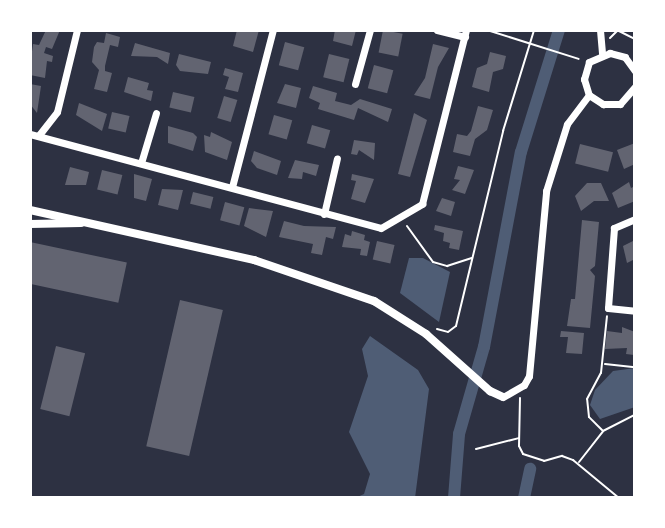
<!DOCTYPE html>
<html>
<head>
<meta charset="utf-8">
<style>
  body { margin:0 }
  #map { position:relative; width:665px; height:528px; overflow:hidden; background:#2d3142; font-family:Raleway,sans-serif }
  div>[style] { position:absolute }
  .water>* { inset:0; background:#4f5d75 }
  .canal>* { height:12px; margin:-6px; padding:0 6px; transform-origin:6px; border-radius:6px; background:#4f5d75 }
  .building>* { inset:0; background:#626471; transform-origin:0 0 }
  .path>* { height:2px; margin:-1px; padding:0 1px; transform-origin:1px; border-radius:1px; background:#fff }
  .minor>* { height:7px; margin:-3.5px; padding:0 3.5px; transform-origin:3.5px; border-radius:3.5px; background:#fff }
  .tertiary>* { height:8px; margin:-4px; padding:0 4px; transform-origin:4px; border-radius:4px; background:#fff }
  span { translate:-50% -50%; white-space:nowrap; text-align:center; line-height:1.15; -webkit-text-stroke:5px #fff; paint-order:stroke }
  .frame { position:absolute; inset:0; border:32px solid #fff; pointer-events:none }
</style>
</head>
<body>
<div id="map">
  <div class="water">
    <i style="clip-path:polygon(409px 258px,423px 258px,450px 272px,439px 322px,400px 293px)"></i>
    <i style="clip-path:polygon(370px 336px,418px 370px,429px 389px,415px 498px,355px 498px,364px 494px,370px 474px,349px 432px,368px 376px,362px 349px)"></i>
    <i style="clip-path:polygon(635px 368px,635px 407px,600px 419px,590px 405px,595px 390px,613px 371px)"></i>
  </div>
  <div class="canal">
    <i style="left:454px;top:498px;width:64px;rotate:-85.5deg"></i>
    <i style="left:459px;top:434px;width:91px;rotate:-74deg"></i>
    <i style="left:484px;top:347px;width:198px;rotate:-79.3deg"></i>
    <i style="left:521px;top:152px;width:128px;rotate:-72.7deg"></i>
    <i style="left:524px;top:498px;width:30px;rotate:-78deg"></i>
  </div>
  <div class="building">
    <i style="clip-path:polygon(46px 30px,60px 30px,52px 49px,46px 47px,44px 53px,53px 56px,52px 62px,47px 61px,45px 78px,30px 75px,30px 67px,33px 44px,39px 45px)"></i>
    <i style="clip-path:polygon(237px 30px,259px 30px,253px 52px,233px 46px)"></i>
    <i style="clip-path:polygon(335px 30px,356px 30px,352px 46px,333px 41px)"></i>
    <i style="left:383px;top:30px;width:20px;height:23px;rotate:11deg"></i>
    <i style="clip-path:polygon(106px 33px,120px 37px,118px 47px,110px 45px,105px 66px,105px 71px,112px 73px,107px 92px,94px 89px,99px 70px,92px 62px,94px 47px,97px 42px,104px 43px)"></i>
    <i style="left:285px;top:42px;width:20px;height:24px;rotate:15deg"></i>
    <i style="clip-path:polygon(135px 43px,170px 53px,168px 64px,157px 57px,131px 56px)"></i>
    <i style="clip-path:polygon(433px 44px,449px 48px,438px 67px,430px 99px,414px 95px,425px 78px)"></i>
    <i style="clip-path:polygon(490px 52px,506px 56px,503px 69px,493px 72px,489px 92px,472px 87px,477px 68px,487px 64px)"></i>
    <i style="clip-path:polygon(179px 54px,211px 62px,208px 74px,180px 71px,176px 65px)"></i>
    <i style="left:329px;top:54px;width:21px;height:24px;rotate:14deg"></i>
    <i style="left:374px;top:65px;width:20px;height:24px;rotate:15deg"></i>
    <i style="clip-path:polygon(225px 68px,243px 73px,238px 92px,225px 89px,229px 77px,223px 75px)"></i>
    <i style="clip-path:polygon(128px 77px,149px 83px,147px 90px,153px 91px,151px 101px,124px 92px)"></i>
    <i style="clip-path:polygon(30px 84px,41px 86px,37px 113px,30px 104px)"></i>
    <i style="clip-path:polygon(285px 84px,301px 88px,296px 108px,277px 103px)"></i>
    <i style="clip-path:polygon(313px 86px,337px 93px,335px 101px,351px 105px,360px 99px,392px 109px,388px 122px,358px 108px,354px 120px,318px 109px,320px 103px,309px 98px)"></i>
    <i style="left:173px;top:92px;width:22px;height:16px;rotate:13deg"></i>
    <i style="left:224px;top:96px;width:14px;height:23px;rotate:17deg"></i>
    <i style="clip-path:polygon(79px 103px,107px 114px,102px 131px,76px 115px)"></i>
    <i style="clip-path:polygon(478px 106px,493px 110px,487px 130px,475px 139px,470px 156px,453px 152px,457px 134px,467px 136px,471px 131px)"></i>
    <i style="left:112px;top:112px;width:18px;height:17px;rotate:13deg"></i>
    <i style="clip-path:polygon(414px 113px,427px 120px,410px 177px,398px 174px)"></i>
    <i style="left:274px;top:115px;width:19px;height:20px;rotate:16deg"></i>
    <i style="left:312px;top:125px;width:19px;height:19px;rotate:16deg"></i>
    <i style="clip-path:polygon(168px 126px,193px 133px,197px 137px,193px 151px,168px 143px)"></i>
    <i style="clip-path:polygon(211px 132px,232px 142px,227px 160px,205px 152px,204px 135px,210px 137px)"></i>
    <i style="clip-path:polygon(354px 140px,375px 143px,374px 160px,359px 150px,357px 155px,351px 154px)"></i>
    <i style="clip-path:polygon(635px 143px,635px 164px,624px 169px,617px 150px)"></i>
    <i style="left:580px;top:144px;width:34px;height:20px;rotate:14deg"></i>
    <i style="clip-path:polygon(254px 151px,281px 161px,277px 175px,257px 168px,251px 161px)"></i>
    <i style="clip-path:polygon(295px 160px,319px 165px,316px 176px,303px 172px,302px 179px,288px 178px)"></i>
    <i style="clip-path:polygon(458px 166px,474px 170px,465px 194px,452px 190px,460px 180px,454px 179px)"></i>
    <i style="clip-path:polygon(70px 167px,89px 172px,86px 185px,65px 185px)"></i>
    <i style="left:102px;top:170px;width:21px;height:20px;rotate:14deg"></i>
    <i style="clip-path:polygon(134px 174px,152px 179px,146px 201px,134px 198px)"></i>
    <i style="clip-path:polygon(352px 174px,374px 179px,365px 203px,351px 199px,356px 181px,351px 180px)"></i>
    <i style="clip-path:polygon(629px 182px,631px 188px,635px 186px,635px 201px,618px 208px,612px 193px)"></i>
    <i style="clip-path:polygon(587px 183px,601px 183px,609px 201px,594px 201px,581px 211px,575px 196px)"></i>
    <i style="clip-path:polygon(162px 189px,183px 190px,178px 210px,158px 205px)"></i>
    <i style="left:193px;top:192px;width:21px;height:12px;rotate:14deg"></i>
    <i style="clip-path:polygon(442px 198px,455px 202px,451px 216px,436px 211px)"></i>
    <i style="left:225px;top:202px;width:20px;height:19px;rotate:15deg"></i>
    <i style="clip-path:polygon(249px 208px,273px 211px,266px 237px,244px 226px)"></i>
    <i style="clip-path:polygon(582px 220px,599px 222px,595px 266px,590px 270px,595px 276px,590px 328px,567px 326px,571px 299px,575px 299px)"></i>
    <i style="clip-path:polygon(284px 221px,304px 226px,336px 227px,333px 239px,326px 237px,322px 255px,311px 253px,313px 244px,279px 237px)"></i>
    <i style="clip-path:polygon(435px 225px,463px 231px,459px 250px,449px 248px,450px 243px,443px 241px,444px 233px,434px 230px)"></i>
    <i style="clip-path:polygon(352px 231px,365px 235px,364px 240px,370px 242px,367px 256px,360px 255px,361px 249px,342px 247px,345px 234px,351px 236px)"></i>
    <i style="clip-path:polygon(635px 240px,635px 259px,627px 263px,623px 246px)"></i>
    <i style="left:377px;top:241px;width:18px;height:19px;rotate:13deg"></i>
    <i style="left:30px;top:242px;width:99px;height:41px;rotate:12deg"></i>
    <i style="left:180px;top:300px;width:44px;height:150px;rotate:13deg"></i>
    <i style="clip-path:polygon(622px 327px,635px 332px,634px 355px,626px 354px,627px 348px,605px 349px,607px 331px,622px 333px)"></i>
    <i style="clip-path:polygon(561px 331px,584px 333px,582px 354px,566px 353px,568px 337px,560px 337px)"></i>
    <i style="left:56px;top:346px;width:30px;height:65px;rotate:14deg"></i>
  </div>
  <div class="path">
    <i style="left:487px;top:30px;width:96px;rotate:17.5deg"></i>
    <i style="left:619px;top:31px;width:18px;rotate:27deg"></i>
    <i style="left:610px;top:38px;width:11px;rotate:-45deg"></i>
    <i style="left:407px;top:226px;width:44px;rotate:54.2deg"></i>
    <i style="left:433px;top:262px;width:15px;rotate:16deg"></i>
    <i style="left:447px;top:266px;width:26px;rotate:-18deg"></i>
    <i style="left:437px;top:329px;width:11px;rotate:15deg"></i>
    <i style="left:448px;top:332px;width:10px;rotate:-37deg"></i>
    <i style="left:456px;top:326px;width:201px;rotate:-76.4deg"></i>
    <i style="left:503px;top:131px;width:106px;rotate:-72.9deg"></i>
    <i style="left:605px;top:364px;width:30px;rotate:6deg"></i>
    <i style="left:520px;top:398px;width:48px;rotate:91.2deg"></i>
    <i style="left:519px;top:446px;width:9px;rotate:63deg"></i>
    <i style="left:523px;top:454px;width:22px;rotate:18deg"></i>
    <i style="left:544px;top:461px;width:19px;rotate:-16deg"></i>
    <i style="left:562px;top:456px;width:12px;rotate:20deg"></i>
    <i style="left:573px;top:460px;width:60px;rotate:39.6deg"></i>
    <i style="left:603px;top:431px;width:20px;rotate:-135deg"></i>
    <i style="left:589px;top:417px;width:18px;rotate:-96deg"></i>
    <i style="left:587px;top:399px;width:30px;rotate:-62deg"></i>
    <i style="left:601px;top:373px;width:57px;rotate:-84deg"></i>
    <i style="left:476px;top:449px;width:44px;rotate:-14.3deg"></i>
    <i style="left:579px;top:462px;width:39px;rotate:-52deg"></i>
    <i style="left:603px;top:431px;width:36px;rotate:-27deg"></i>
  </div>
  <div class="minor">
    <i style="left:437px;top:30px;width:29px;rotate:14deg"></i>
    <i style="left:600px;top:30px;width:24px;rotate:85deg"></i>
    <i style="left:635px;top:71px;width:17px;rotate:-126deg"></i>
    <i style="left:625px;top:57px;width:16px;rotate:-165deg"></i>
    <i style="left:610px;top:53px;width:23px;rotate:157deg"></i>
    <i style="left:589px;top:62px;width:18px;rotate:106deg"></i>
    <i style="left:584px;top:79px;width:17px;rotate:73deg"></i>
    <i style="left:589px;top:95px;width:17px;rotate:33deg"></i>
    <i style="left:603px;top:104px;width:17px"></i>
    <i style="left:620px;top:104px;width:23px;rotate:-49deg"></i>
    <i style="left:355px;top:84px;width:56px;rotate:-74.5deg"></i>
    <i style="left:30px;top:134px;width:363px;rotate:15deg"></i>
    <i style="left:381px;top:228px;width:48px;rotate:-30.3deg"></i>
    <i style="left:422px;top:204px;width:179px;rotate:-75.8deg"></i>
    <i style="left:39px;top:135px;width:29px;rotate:-52deg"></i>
    <i style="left:57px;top:112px;width:84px;rotate:-76.3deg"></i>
    <i style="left:141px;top:163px;width:52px;rotate:-73.3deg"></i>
    <i style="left:232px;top:187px;width:162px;rotate:-75.4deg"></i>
    <i style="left:324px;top:214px;width:57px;rotate:-76.9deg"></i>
    <i style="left:635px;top:219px;width:23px;rotate:157deg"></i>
    <i style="left:614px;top:228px;width:80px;rotate:94.3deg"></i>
    <i style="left:608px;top:308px;width:27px;rotate:6deg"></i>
    <i style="left:503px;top:397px;width:24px;rotate:-30deg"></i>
    <i style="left:524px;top:385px;width:10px;rotate:-61deg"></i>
    <i style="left:529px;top:376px;width:186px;rotate:-84.7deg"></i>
    <i style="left:546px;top:191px;width:70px;rotate:-72.6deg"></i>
    <i style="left:567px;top:124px;width:36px;rotate:-53deg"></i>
  </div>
  <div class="tertiary">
    <i style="left:30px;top:210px;width:230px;rotate:12.6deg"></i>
    <i style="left:254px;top:260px;width:127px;rotate:18.9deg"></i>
    <i style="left:374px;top:301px;width:62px;rotate:32.4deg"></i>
    <i style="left:426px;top:334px;width:86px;rotate:41.7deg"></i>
    <i style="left:490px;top:391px;width:14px;rotate:25deg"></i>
    <i style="left:30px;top:224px;width:51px;rotate:-1.1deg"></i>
  </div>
  <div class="frame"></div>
</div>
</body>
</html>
